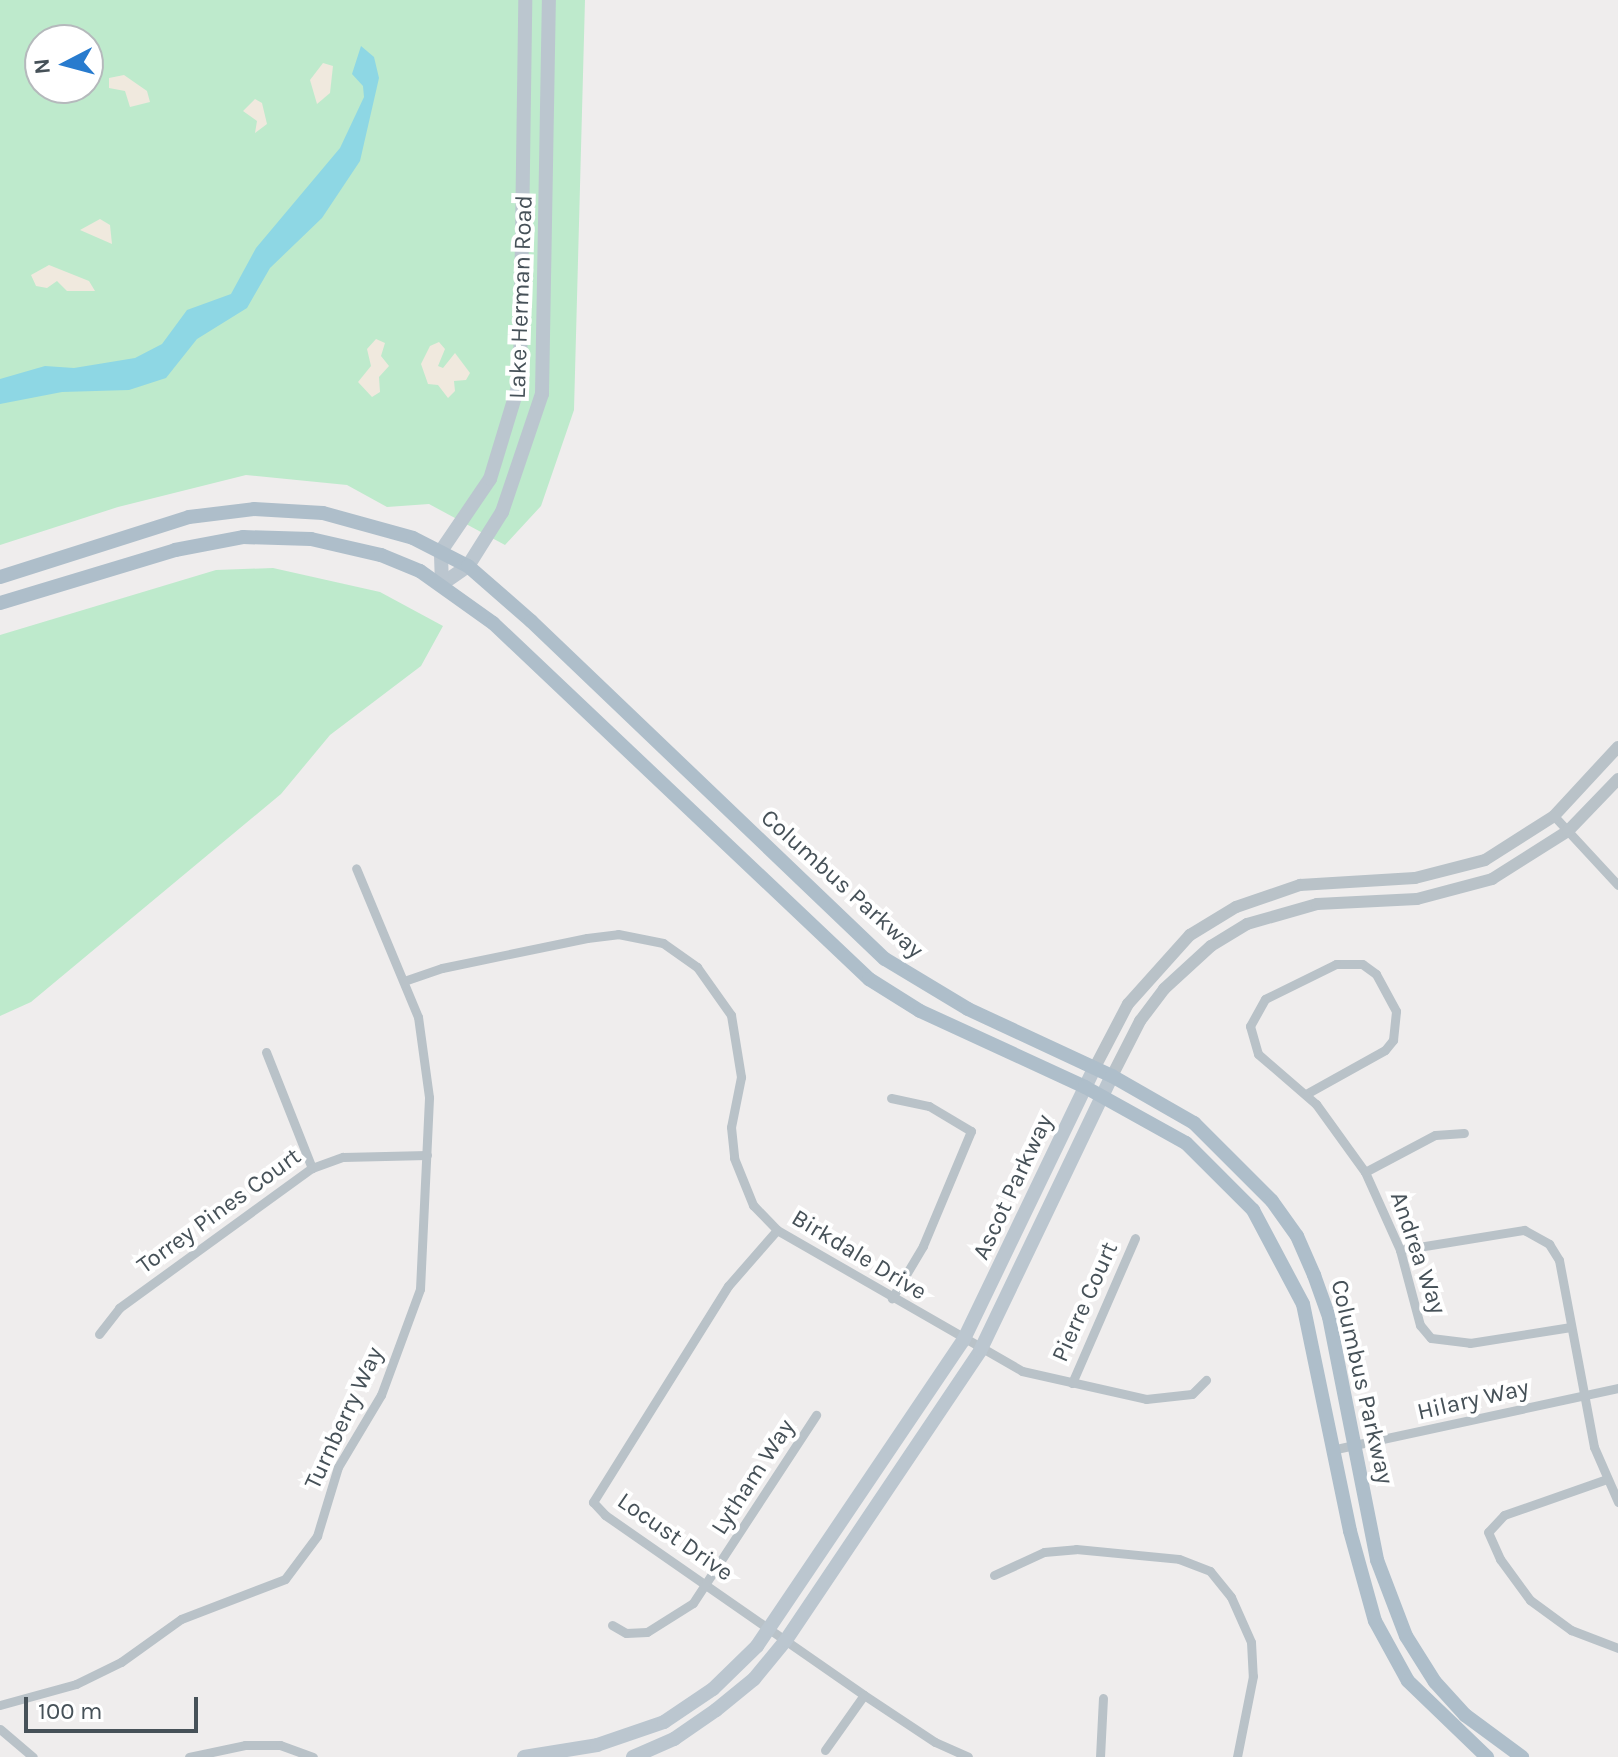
<!DOCTYPE html>
<html>
<head>
<meta charset="utf-8">
<style>
  body { margin:0 }
  #map { position:relative; width:1618px; height:1757px; overflow:hidden; background:#efeded; font-family:Karla,sans-serif }
  div>[style] { position:absolute }
  .green>* { inset:0; background:#beeacc }
  .sand>* { inset:0; background:#f0e9de }
  .water>* { inset:0; background:#8ed7e4 }
  .minor>* { height:9px; margin:-4.5px; padding:0 4.5px; transform-origin:4.5px; border-radius:4.5px; background:#b9c2c8 }
  .tertiary>* { height:12px; margin:-6px; padding:0 6px; transform-origin:6px; border-radius:6px; background:#b9c2c8 }
  .secondary>* { height:14px; margin:-7px; padding:0 7px; transform-origin:7px; border-radius:7px; background:#bbc6cf }
  .primary>* { height:14px; margin:-7px; padding:0 7px; transform-origin:7px; border-radius:7px; background:#aebeca }
  span { translate:-50% -50%; white-space:nowrap; text-align:center; line-height:1.15; -webkit-text-stroke:8px #fff; paint-order:stroke }
  .street-label { font-size:24px; color:#465158 }
  .north { position:absolute; left:24px; top:24px; width:80px; height:80px; box-sizing:border-box; background:#fff; border:2px solid #b5b9bc; border-radius:50%; rotate:264deg; font-size:22px; font-weight:700; line-height:32px; text-align:center; color:#465158 }
  .north::after { content:''; display:block; margin:auto; width:28px; height:36px; background:#287bce; clip-path:polygon(50% 0,100% 100%,50% 72%,0 100%) }
  .scale { position:absolute; left:24px; top:1697px; width:174px; height:36px; box-sizing:border-box; border:4px solid #465158; border-top:0; padding-left:10px; font-size:24px; line-height:28px; white-space:nowrap; color:#465158; -webkit-text-stroke:6px #fff; paint-order:stroke }
</style>
</head>
<body>
<div id="map">
  <div class="green">
    <i style="clip-path:polygon(evenodd,0 0,585px 0,574px 410px,541px 506px,505px 545px,429px 504px,387px 507px,347px 485px,246px 475px,118px 507px,0 545px,0 0,40px 40px,88px 40px,88px 88px,40px 88px,40px 40px)"></i>
    <i style="clip-path:polygon(273px 568px,380px 592px,443px 626px,421px 666px,330px 735px,281px 794px,31px 1002px,0 1016px,0 635px,216px 570px)"></i>
  </div>
  <div class="sand">
    <i style="clip-path:polygon(323px 63px,333px 66px,330px 93px,317px 104px,310px 80px)"></i>
    <i style="clip-path:polygon(124px 75px,147px 91px,150px 102px,130px 107px,125px 91px,109px 88px,109px 78px)"></i>
    <i style="clip-path:polygon(255px 99px,262px 103px,267px 124px,255px 133px,257px 121px,243px 111px)"></i>
    <i style="clip-path:polygon(100px 219px,110px 225px,112px 244px,80px 230px)"></i>
    <i style="clip-path:polygon(49px 265px,89px 281px,95px 291px,67px 291px,57px 281px,47px 288px,36px 286px,31px 275px)"></i>
    <i style="clip-path:polygon(376px 339px,385px 343px,381px 356px,389px 366px,379px 377px,380px 392px,372px 397px,358px 382px,371px 366px,367px 349px)"></i>
    <i style="clip-path:polygon(439px 342px,445px 349px,438px 366px,443px 368px,455px 353px,470px 373px,466px 380px,454px 381px,455px 391px,448px 398px,438px 385px,428px 384px,421px 364px,430px 346px)"></i>
  </div>
  <div class="water">
    <i style="clip-path:polygon(361px 46px,374px 57px,379px 78px,360px 161px,322px 218px,270px 268px,247px 308px,197px 339px,166px 378px,129px 390px,62px 392px,0 404px,0 379px,45px 366px,74px 368px,135px 358px,162px 344px,187px 310px,231px 294px,256px 248px,340px 148px,364px 97px,363px 86px,352px 74px)"></i>
  </div>
  <div class="minor">
    <i style="left:1554px;top:816px;width:94px;rotate:47.2deg"></i>
    <i style="left:404px;top:981px;width:40px;rotate:-18.9deg"></i>
    <i style="left:442px;top:968px;width:148px;rotate:-11.7deg"></i>
    <i style="left:587px;top:938px;width:31px;rotate:-7deg"></i>
    <i style="left:618px;top:934px;width:46px;rotate:11.3deg"></i>
    <i style="left:663px;top:943px;width:42px;rotate:35.2deg"></i>
    <i style="left:697px;top:967px;width:59px;rotate:54.7deg"></i>
    <i style="left:731px;top:1015px;width:63px;rotate:80.8deg"></i>
    <i style="left:741px;top:1077px;width:51px;rotate:101.3deg"></i>
    <i style="left:731px;top:1127px;width:31px;rotate:84deg"></i>
    <i style="left:734px;top:1158px;width:51px;rotate:68deg"></i>
    <i style="left:753px;top:1205px;width:35px;rotate:46deg"></i>
    <i style="left:777px;top:1230px;width:283px;rotate:29.9deg"></i>
    <i style="left:1022px;top:1371px;width:127px;rotate:12.7deg"></i>
    <i style="left:1146px;top:1399px;width:46px;rotate:-6.2deg"></i>
    <i style="left:1192px;top:1394px;width:20px;rotate:-45deg"></i>
    <i style="left:266px;top:1052px;width:125px;rotate:68.4deg"></i>
    <i style="left:1306px;top:1094px;width:90px;rotate:-29.1deg"></i>
    <i style="left:1385px;top:1050px;width:13px;rotate:-51deg"></i>
    <i style="left:1393px;top:1040px;width:29px;rotate:-84deg"></i>
    <i style="left:1396px;top:1011px;width:42px;rotate:-118.4deg"></i>
    <i style="left:1376px;top:974px;width:17px;rotate:-144deg"></i>
    <i style="left:1362px;top:964px;width:26px;rotate:180deg"></i>
    <i style="left:1336px;top:964px;width:79px;rotate:153.8deg"></i>
    <i style="left:1265px;top:999px;width:31px;rotate:119deg"></i>
    <i style="left:1250px;top:1026px;width:29px;rotate:74deg"></i>
    <i style="left:1258px;top:1054px;width:77px;rotate:40.8deg"></i>
    <i style="left:1316px;top:1104px;width:84px;rotate:54.2deg"></i>
    <i style="left:1365px;top:1172px;width:85px;rotate:65.8deg"></i>
    <i style="left:1400px;top:1250px;width:78px;rotate:75.1deg"></i>
    <i style="left:1420px;top:1325px;width:17px;rotate:50deg"></i>
    <i style="left:1431px;top:1338px;width:39px;rotate:7deg"></i>
    <i style="left:1470px;top:1343px;width:102px;rotate:-9deg"></i>
    <i style="left:891px;top:1098px;width:39px;rotate:12deg"></i>
    <i style="left:929px;top:1106px;width:49px;rotate:30.8deg"></i>
    <i style="left:971px;top:1131px;width:125px;rotate:112.7deg"></i>
    <i style="left:923px;top:1246px;width:61px;rotate:120.8deg"></i>
    <i style="left:1365px;top:1172px;width:79px;rotate:-27.9deg"></i>
    <i style="left:1435px;top:1135px;width:29px;rotate:-4deg"></i>
    <i style="left:777px;top:1230px;width:74px;rotate:131.2deg"></i>
    <i style="left:728px;top:1286px;width:255px;rotate:122deg"></i>
    <i style="left:593px;top:1502px;width:18px;rotate:47deg"></i>
    <i style="left:605px;top:1515px;width:315px;rotate:34.8deg"></i>
    <i style="left:864px;top:1695px;width:85px;rotate:33.5deg"></i>
    <i style="left:935px;top:1742px;width:36px;rotate:24deg"></i>
    <i style="left:1400px;top:1250px;width:126px;rotate:-9.2deg"></i>
    <i style="left:1524px;top:1230px;width:29px;rotate:29deg"></i>
    <i style="left:1549px;top:1244px;width:19px;rotate:58deg"></i>
    <i style="left:1559px;top:1260px;width:190px;rotate:79.4deg"></i>
    <i style="left:1594px;top:1447px;width:60px;rotate:66.4deg"></i>
    <i style="left:99px;top:1334px;width:33px;rotate:-52deg"></i>
    <i style="left:119px;top:1308px;width:238px;rotate:-36deg"></i>
    <i style="left:312px;top:1168px;width:33px;rotate:-20deg"></i>
    <i style="left:343px;top:1157px;width:84px;rotate:-1.4deg"></i>
    <i style="left:1072px;top:1383px;width:158px;rotate:-66.5deg"></i>
    <i style="left:1336px;top:1449px;width:289px;rotate:-12.2deg"></i>
    <i style="left:1604px;top:1480px;width:106px;rotate:160.7deg"></i>
    <i style="left:1504px;top:1515px;width:23px;rotate:133deg"></i>
    <i style="left:1488px;top:1532px;width:30px;rotate:66deg"></i>
    <i style="left:1500px;top:1559px;width:51px;rotate:53.8deg"></i>
    <i style="left:1530px;top:1600px;width:51px;rotate:36.2deg"></i>
    <i style="left:1571px;top:1630px;width:50px;rotate:21deg"></i>
    <i style="left:994px;top:1575px;width:55px;rotate:-24.7deg"></i>
    <i style="left:1044px;top:1552px;width:32px;rotate:-5deg"></i>
    <i style="left:1076px;top:1549px;width:103px;rotate:5.5deg"></i>
    <i style="left:1179px;top:1559px;width:33px;rotate:21deg"></i>
    <i style="left:1210px;top:1571px;width:33px;rotate:51deg"></i>
    <i style="left:1231px;top:1597px;width:49px;rotate:66deg"></i>
    <i style="left:1251px;top:1642px;width:34px;rotate:87deg"></i>
    <i style="left:1253px;top:1676px;width:83px;rotate:101.2deg"></i>
    <i style="left:612px;top:1625px;width:16px;rotate:30deg"></i>
    <i style="left:626px;top:1633px;width:21px;rotate:-3deg"></i>
    <i style="left:647px;top:1632px;width:54px;rotate:-32.2deg"></i>
    <i style="left:693px;top:1603px;width:225px;rotate:-56.8deg"></i>
    <i style="left:0;top:1705px;width:79px;rotate:-15.4deg"></i>
    <i style="left:76px;top:1684px;width:50px;rotate:-26.1deg"></i>
    <i style="left:121px;top:1662px;width:74px;rotate:-35.6deg"></i>
    <i style="left:181px;top:1619px;width:111px;rotate:-21deg"></i>
    <i style="left:285px;top:1579px;width:54px;rotate:-53.3deg"></i>
    <i style="left:317px;top:1536px;width:72px;rotate:-73.1deg"></i>
    <i style="left:338px;top:1467px;width:84px;rotate:-59.2deg"></i>
    <i style="left:381px;top:1395px;width:113px;rotate:-69.8deg"></i>
    <i style="left:420px;top:1289px;width:192px;rotate:-87.3deg"></i>
    <i style="left:429px;top:1097px;width:81px;rotate:-97.8deg"></i>
    <i style="left:418px;top:1017px;width:161px;rotate:-112.6deg"></i>
    <i style="left:0;top:1729px;width:43px;rotate:40.3deg"></i>
    <i style="left:825px;top:1750px;width:67px;rotate:-54.7deg"></i>
    <i style="left:189px;top:1757px;width:57px;rotate:-12.1deg"></i>
    <i style="left:245px;top:1745px;width:35px"></i>
    <i style="left:280px;top:1745px;width:35px;rotate:20deg"></i>
    <i style="left:1100px;top:1757px;width:59px;rotate:-87.1deg"></i>
  </div>
  <div class="tertiary">
    <i style="left:1094px;top:1069px;width:73px;rotate:-62.4deg"></i>
    <i style="left:1128px;top:1004px;width:93px;rotate:-48.1deg"></i>
    <i style="left:1190px;top:935px;width:54px;rotate:-31.3deg"></i>
    <i style="left:1236px;top:907px;width:68px;rotate:-19deg"></i>
    <i style="left:1300px;top:885px;width:115px;rotate:-3.5deg"></i>
    <i style="left:1415px;top:878px;width:72px;rotate:-14.4deg"></i>
    <i style="left:1485px;top:860px;width:82px;rotate:-32.5deg"></i>
    <i style="left:1554px;top:816px;width:94px;rotate:-47.2deg"></i>
    <i style="left:1112px;top:1076px;width:62px;rotate:-63deg"></i>
    <i style="left:1140px;top:1021px;width:40px;rotate:-53deg"></i>
    <i style="left:1164px;top:989px;width:64px;rotate:-42.5deg"></i>
    <i style="left:1211px;top:946px;width:42px;rotate:-31.4deg"></i>
    <i style="left:1247px;top:924px;width:73px;rotate:-15.9deg"></i>
    <i style="left:1317px;top:904px;width:100px;rotate:-2.9deg"></i>
    <i style="left:1417px;top:899px;width:78px;rotate:-14.9deg"></i>
    <i style="left:1492px;top:879px;width:90px;rotate:-32.3deg"></i>
    <i style="left:1568px;top:831px;width:72px;rotate:-46.1deg"></i>
  </div>
  <div class="secondary">
    <i style="left:442px;top:584px;width:32px;rotate:-35deg"></i>
    <i style="left:468px;top:566px;width:64px;rotate:-57.8deg"></i>
    <i style="left:502px;top:512px;width:125px;rotate:-71.3deg"></i>
    <i style="left:542px;top:394px;width:394px;rotate:-89deg"></i>
    <i style="left:442px;top:584px;width:33px;rotate:-92deg"></i>
    <i style="left:441px;top:551px;width:87px;rotate:-55.8deg"></i>
    <i style="left:490px;top:479px;width:103px;rotate:-73.1deg"></i>
    <i style="left:520px;top:380px;width:380px;rotate:-89.2deg"></i>
    <i style="left:524px;top:1757px;width:74px;rotate:-9.3deg"></i>
    <i style="left:597px;top:1745px;width:71px;rotate:-18.9deg"></i>
    <i style="left:664px;top:1722px;width:59px;rotate:-34deg"></i>
    <i style="left:713px;top:1689px;width:62px;rotate:-44.3deg"></i>
    <i style="left:757px;top:1646px;width:368px;rotate:-56deg"></i>
    <i style="left:963px;top:1341px;width:302px;rotate:-64.3deg"></i>
    <i style="left:633px;top:1757px;width:45px;rotate:-23.7deg"></i>
    <i style="left:674px;top:1739px;width:51px;rotate:-34.6deg"></i>
    <i style="left:716px;top:1710px;width:49px;rotate:-39.2deg"></i>
    <i style="left:754px;top:1679px;width:50px;rotate:-50.6deg"></i>
    <i style="left:786px;top:1640px;width:348px;rotate:-56.1deg"></i>
    <i style="left:980px;top:1351px;width:305px;rotate:-64.4deg"></i>
  </div>
  <div class="primary">
    <i style="left:0;top:577px;width:198px;rotate:-17.6deg"></i>
    <i style="left:189px;top:517px;width:65px;rotate:-7deg"></i>
    <i style="left:254px;top:509px;width:69px;rotate:3.3deg"></i>
    <i style="left:323px;top:513px;width:93px;rotate:15.5deg"></i>
    <i style="left:413px;top:538px;width:62px;rotate:27deg"></i>
    <i style="left:468px;top:566px;width:84px;rotate:41.1deg"></i>
    <i style="left:531px;top:621px;width:489px;rotate:43.7deg"></i>
    <i style="left:885px;top:959px;width:97px;rotate:31.1deg"></i>
    <i style="left:968px;top:1009px;width:159px;rotate:25deg"></i>
    <i style="left:1112px;top:1076px;width:95px;rotate:29.8deg"></i>
    <i style="left:1194px;top:1123px;width:110px;rotate:45deg"></i>
    <i style="left:1272px;top:1201px;width:43px;rotate:54.5deg"></i>
    <i style="left:1297px;top:1236px;width:43px;rotate:66.4deg"></i>
    <i style="left:1314px;top:1275px;width:45px;rotate:70.3deg"></i>
    <i style="left:1329px;top:1317px;width:248px;rotate:78.8deg"></i>
    <i style="left:1377px;top:1560px;width:81px;rotate:69.1deg"></i>
    <i style="left:1406px;top:1636px;width:54px;rotate:57.8deg"></i>
    <i style="left:1435px;top:1682px;width:45px;rotate:47.7deg"></i>
    <i style="left:1465px;top:1715px;width:71px;rotate:36.4deg"></i>
    <i style="left:0;top:603px;width:183px;rotate:-16.8deg"></i>
    <i style="left:175px;top:550px;width:69px;rotate:-10.8deg"></i>
    <i style="left:243px;top:537px;width:68px;rotate:1.7deg"></i>
    <i style="left:311px;top:539px;width:72px;rotate:12.9deg"></i>
    <i style="left:381px;top:555px;width:42px;rotate:22.3deg"></i>
    <i style="left:420px;top:571px;width:90px;rotate:35.5deg"></i>
    <i style="left:493px;top:623px;width:518px;rotate:43.43deg"></i>
    <i style="left:869px;top:979px;width:60px;rotate:32.1deg"></i>
    <i style="left:920px;top:1011px;width:182px;rotate:24.7deg"></i>
    <i style="left:1085px;top:1087px;width:115px;rotate:29deg"></i>
    <i style="left:1186px;top:1143px;width:95px;rotate:45deg"></i>
    <i style="left:1253px;top:1210px;width:106px;rotate:62deg"></i>
    <i style="left:1303px;top:1304px;width:232px;rotate:78.3deg"></i>
    <i style="left:1350px;top:1531px;width:93px;rotate:74.5deg"></i>
    <i style="left:1375px;top:1621px;width:68px;rotate:61.2deg"></i>
    <i style="left:1408px;top:1681px;width:110px;rotate:43.9deg"></i>
  </div>
  <div class="street-label">
    <span style="left:521px;top:297px;rotate:-88deg">Lake Herman Road</span>
    <span style="left:842px;top:884px;rotate:42deg">Columbus Parkway</span>
    <span style="left:1013px;top:1187px;rotate:-65deg">Ascot Parkway</span>
    <span style="left:219px;top:1211px;rotate:-36deg">Torrey Pines Court</span>
    <span style="left:1418px;top:1253px;rotate:71deg">Andrea Way</span>
    <span style="left:859px;top:1255px;rotate:31deg">Birkdale Drive</span>
    <span style="left:1085px;top:1302px;rotate:-66deg">Pierre Court</span>
    <span style="left:1362px;top:1382px;rotate:77deg">Columbus Parkway</span>
    <span style="left:1473px;top:1400px;rotate:-13deg">Hilary Way</span>
    <span style="left:344px;top:1418px;rotate:-65deg">Turnberry Way</span>
    <span style="left:753px;top:1477px;rotate:-57deg">Lytham Way</span>
    <span style="left:675px;top:1537px;rotate:35deg">Locust Drive</span>
  </div>
  <div class="north">N</div>
  <div class="scale">100 m</div>
</div>
</body>
</html>
